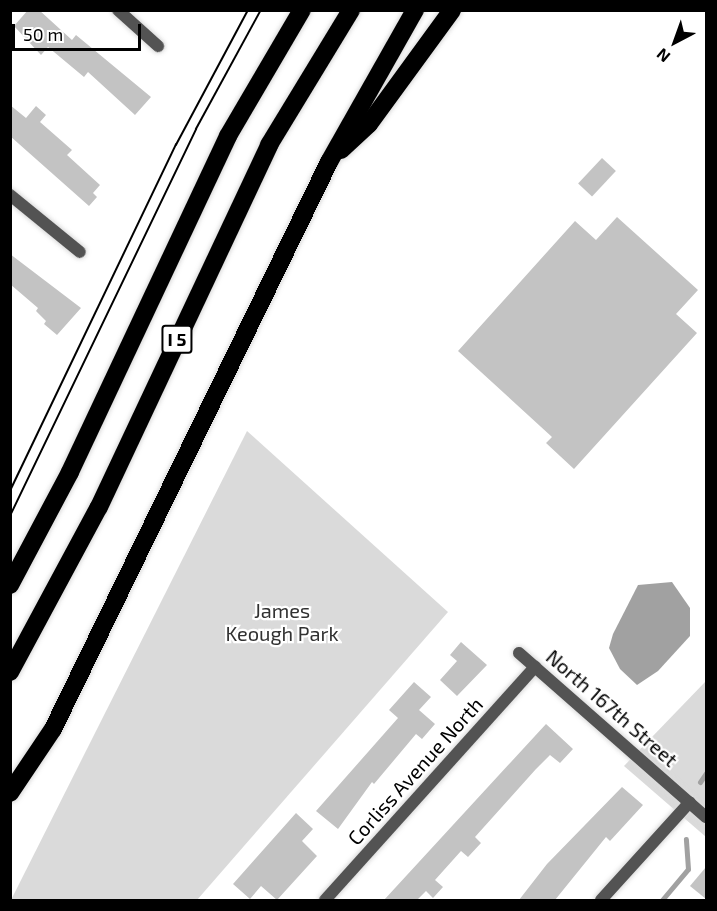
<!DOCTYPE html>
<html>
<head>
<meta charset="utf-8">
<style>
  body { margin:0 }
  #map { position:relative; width:717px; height:911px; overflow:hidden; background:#fff; font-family:"Exo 2",sans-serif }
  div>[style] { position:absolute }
  .green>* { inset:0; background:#dadada }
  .water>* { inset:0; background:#a1a1a1 }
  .stream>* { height:5px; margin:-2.5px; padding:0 2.5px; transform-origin:2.5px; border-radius:2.5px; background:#a1a1a1 }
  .building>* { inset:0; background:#c3c3c3; transform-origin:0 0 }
  .roads { filter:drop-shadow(0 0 2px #dbdbdb) drop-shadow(0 0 2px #dbdbdb) }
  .street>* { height:12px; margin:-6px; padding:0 6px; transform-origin:6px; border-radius:6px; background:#535353 }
  .highway>* { height:18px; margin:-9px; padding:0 9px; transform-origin:9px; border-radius:9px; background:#000 }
  .tram>* { height:1.5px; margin:-0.75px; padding:0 0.75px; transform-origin:0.75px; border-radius:0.75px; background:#000 }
  span { translate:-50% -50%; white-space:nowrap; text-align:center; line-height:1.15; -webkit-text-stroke:4.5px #fff; paint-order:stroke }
  .shield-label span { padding:2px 4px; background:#fff; border:2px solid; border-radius:4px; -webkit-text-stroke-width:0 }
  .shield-label { font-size:18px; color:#000; font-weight:700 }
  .park-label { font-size:20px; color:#313131 }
  .street-label { font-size:20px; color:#000 }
  .frame { position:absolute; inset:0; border:12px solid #000; pointer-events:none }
  .north { position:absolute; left:645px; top:12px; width:60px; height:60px; -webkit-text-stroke:4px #fff; paint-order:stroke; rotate:221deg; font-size:16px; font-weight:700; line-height:24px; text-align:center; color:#000 }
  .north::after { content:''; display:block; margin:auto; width:21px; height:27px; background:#000; clip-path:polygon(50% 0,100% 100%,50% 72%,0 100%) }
  .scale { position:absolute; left:12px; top:24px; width:129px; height:27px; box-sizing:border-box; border:3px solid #000; border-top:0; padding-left:8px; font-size:18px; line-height:21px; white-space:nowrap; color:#000; -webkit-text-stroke:4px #fff; paint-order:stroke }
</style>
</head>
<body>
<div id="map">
  <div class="green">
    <i style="clip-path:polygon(247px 431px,448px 612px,197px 900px,11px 900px)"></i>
    <i style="clip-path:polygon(706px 681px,706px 837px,624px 766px)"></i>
  </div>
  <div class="water">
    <i style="clip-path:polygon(672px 582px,690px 608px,690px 636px,658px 671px,637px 685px,620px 669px,609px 648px,613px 634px,638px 585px)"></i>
  </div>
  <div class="stream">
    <i style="left:700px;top:782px;width:11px;rotate:-56deg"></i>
    <i style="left:662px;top:900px;width:40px;rotate:-50deg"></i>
    <i style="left:688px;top:869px;width:30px;rotate:-94deg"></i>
  </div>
  <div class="building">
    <i style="clip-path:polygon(28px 10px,39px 10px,72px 40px,76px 35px,151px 97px,135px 115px,88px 72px,84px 77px,48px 47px,41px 55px,14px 26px)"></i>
    <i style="clip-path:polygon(10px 105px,26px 118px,36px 106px,46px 115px,40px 122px,72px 150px,67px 155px,100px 185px,93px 193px,97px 197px,89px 206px,10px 136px)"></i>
    <i style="left:602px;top:158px;width:19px;height:35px;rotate:43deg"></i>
    <i style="clip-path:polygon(617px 217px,698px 290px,676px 314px,697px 333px,574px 469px,546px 443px,552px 437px,458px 351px,575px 221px,596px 240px)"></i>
    <i style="clip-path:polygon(10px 254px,81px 308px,57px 335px,44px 324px,46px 321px,36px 311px,38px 308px,10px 284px)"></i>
    <i style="clip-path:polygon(461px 642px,487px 665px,457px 696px,440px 680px,457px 661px,450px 655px)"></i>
    <i style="clip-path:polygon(414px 682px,431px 697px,419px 710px,435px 724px,422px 739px,416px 734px,374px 784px,372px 782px,338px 829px,316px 811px,398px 718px,389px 710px)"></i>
    <i style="clip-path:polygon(546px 724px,573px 749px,560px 763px,550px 755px,536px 769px,475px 837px,481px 843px,468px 857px,461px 851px,435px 880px,443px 887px,433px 898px,426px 891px,417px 900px,384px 900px)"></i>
    <i style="clip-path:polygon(622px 787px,643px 805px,610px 841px,606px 837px,555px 900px,519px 900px,547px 864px)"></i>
    <i style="clip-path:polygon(296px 813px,313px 829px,302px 841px,317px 856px,277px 900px,261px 886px,250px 899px,233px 884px)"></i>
    <i style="clip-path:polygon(706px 867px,706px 899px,690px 886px)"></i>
  </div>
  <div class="roads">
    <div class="street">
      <i style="left:118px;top:10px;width:54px;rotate:42deg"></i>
      <i style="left:10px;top:195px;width:90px;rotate:39.2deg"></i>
      <i style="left:519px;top:653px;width:249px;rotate:41.3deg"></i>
      <i style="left:325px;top:900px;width:314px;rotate:-48deg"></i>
      <i style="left:601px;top:900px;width:132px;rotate:-47.8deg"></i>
    </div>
    <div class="highway">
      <i style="left:341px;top:150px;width:38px;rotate:-43deg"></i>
      <i style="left:369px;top:124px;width:141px;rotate:-53.9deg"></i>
      <i style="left:10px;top:585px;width:128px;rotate:-62deg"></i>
      <i style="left:70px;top:472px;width:371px;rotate:-64.8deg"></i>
      <i style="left:228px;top:136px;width:146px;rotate:-59.6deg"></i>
      <i style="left:10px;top:672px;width:187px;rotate:-61.7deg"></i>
      <i style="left:99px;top:507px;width:400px;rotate:-64.8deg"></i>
      <i style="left:269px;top:145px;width:158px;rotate:-58.7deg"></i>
      <i style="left:10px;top:793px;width:77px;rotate:-56.1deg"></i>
      <i style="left:53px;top:729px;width:631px;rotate:-64.04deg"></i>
      <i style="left:329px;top:162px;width:175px;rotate:-60.5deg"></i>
    </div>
  </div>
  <div class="tram">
    <i style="left:10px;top:491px;width:384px;rotate:-64.4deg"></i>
    <i style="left:176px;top:145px;width:153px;rotate:-61.9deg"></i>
    <i style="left:10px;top:516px;width:429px;rotate:-64.3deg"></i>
    <i style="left:196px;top:129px;width:136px;rotate:-61.4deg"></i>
  </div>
  <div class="shield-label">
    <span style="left:177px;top:339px">I 5</span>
  </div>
  <div class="park-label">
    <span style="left:282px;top:622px">James<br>Keough Park</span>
  </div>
  <div class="street-label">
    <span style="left:612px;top:708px;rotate:41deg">North 167th Street</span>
    <span style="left:415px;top:771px;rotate:-48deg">Corliss Avenue North</span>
  </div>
  <div class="frame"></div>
  <div class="north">N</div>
  <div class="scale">50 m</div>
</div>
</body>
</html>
